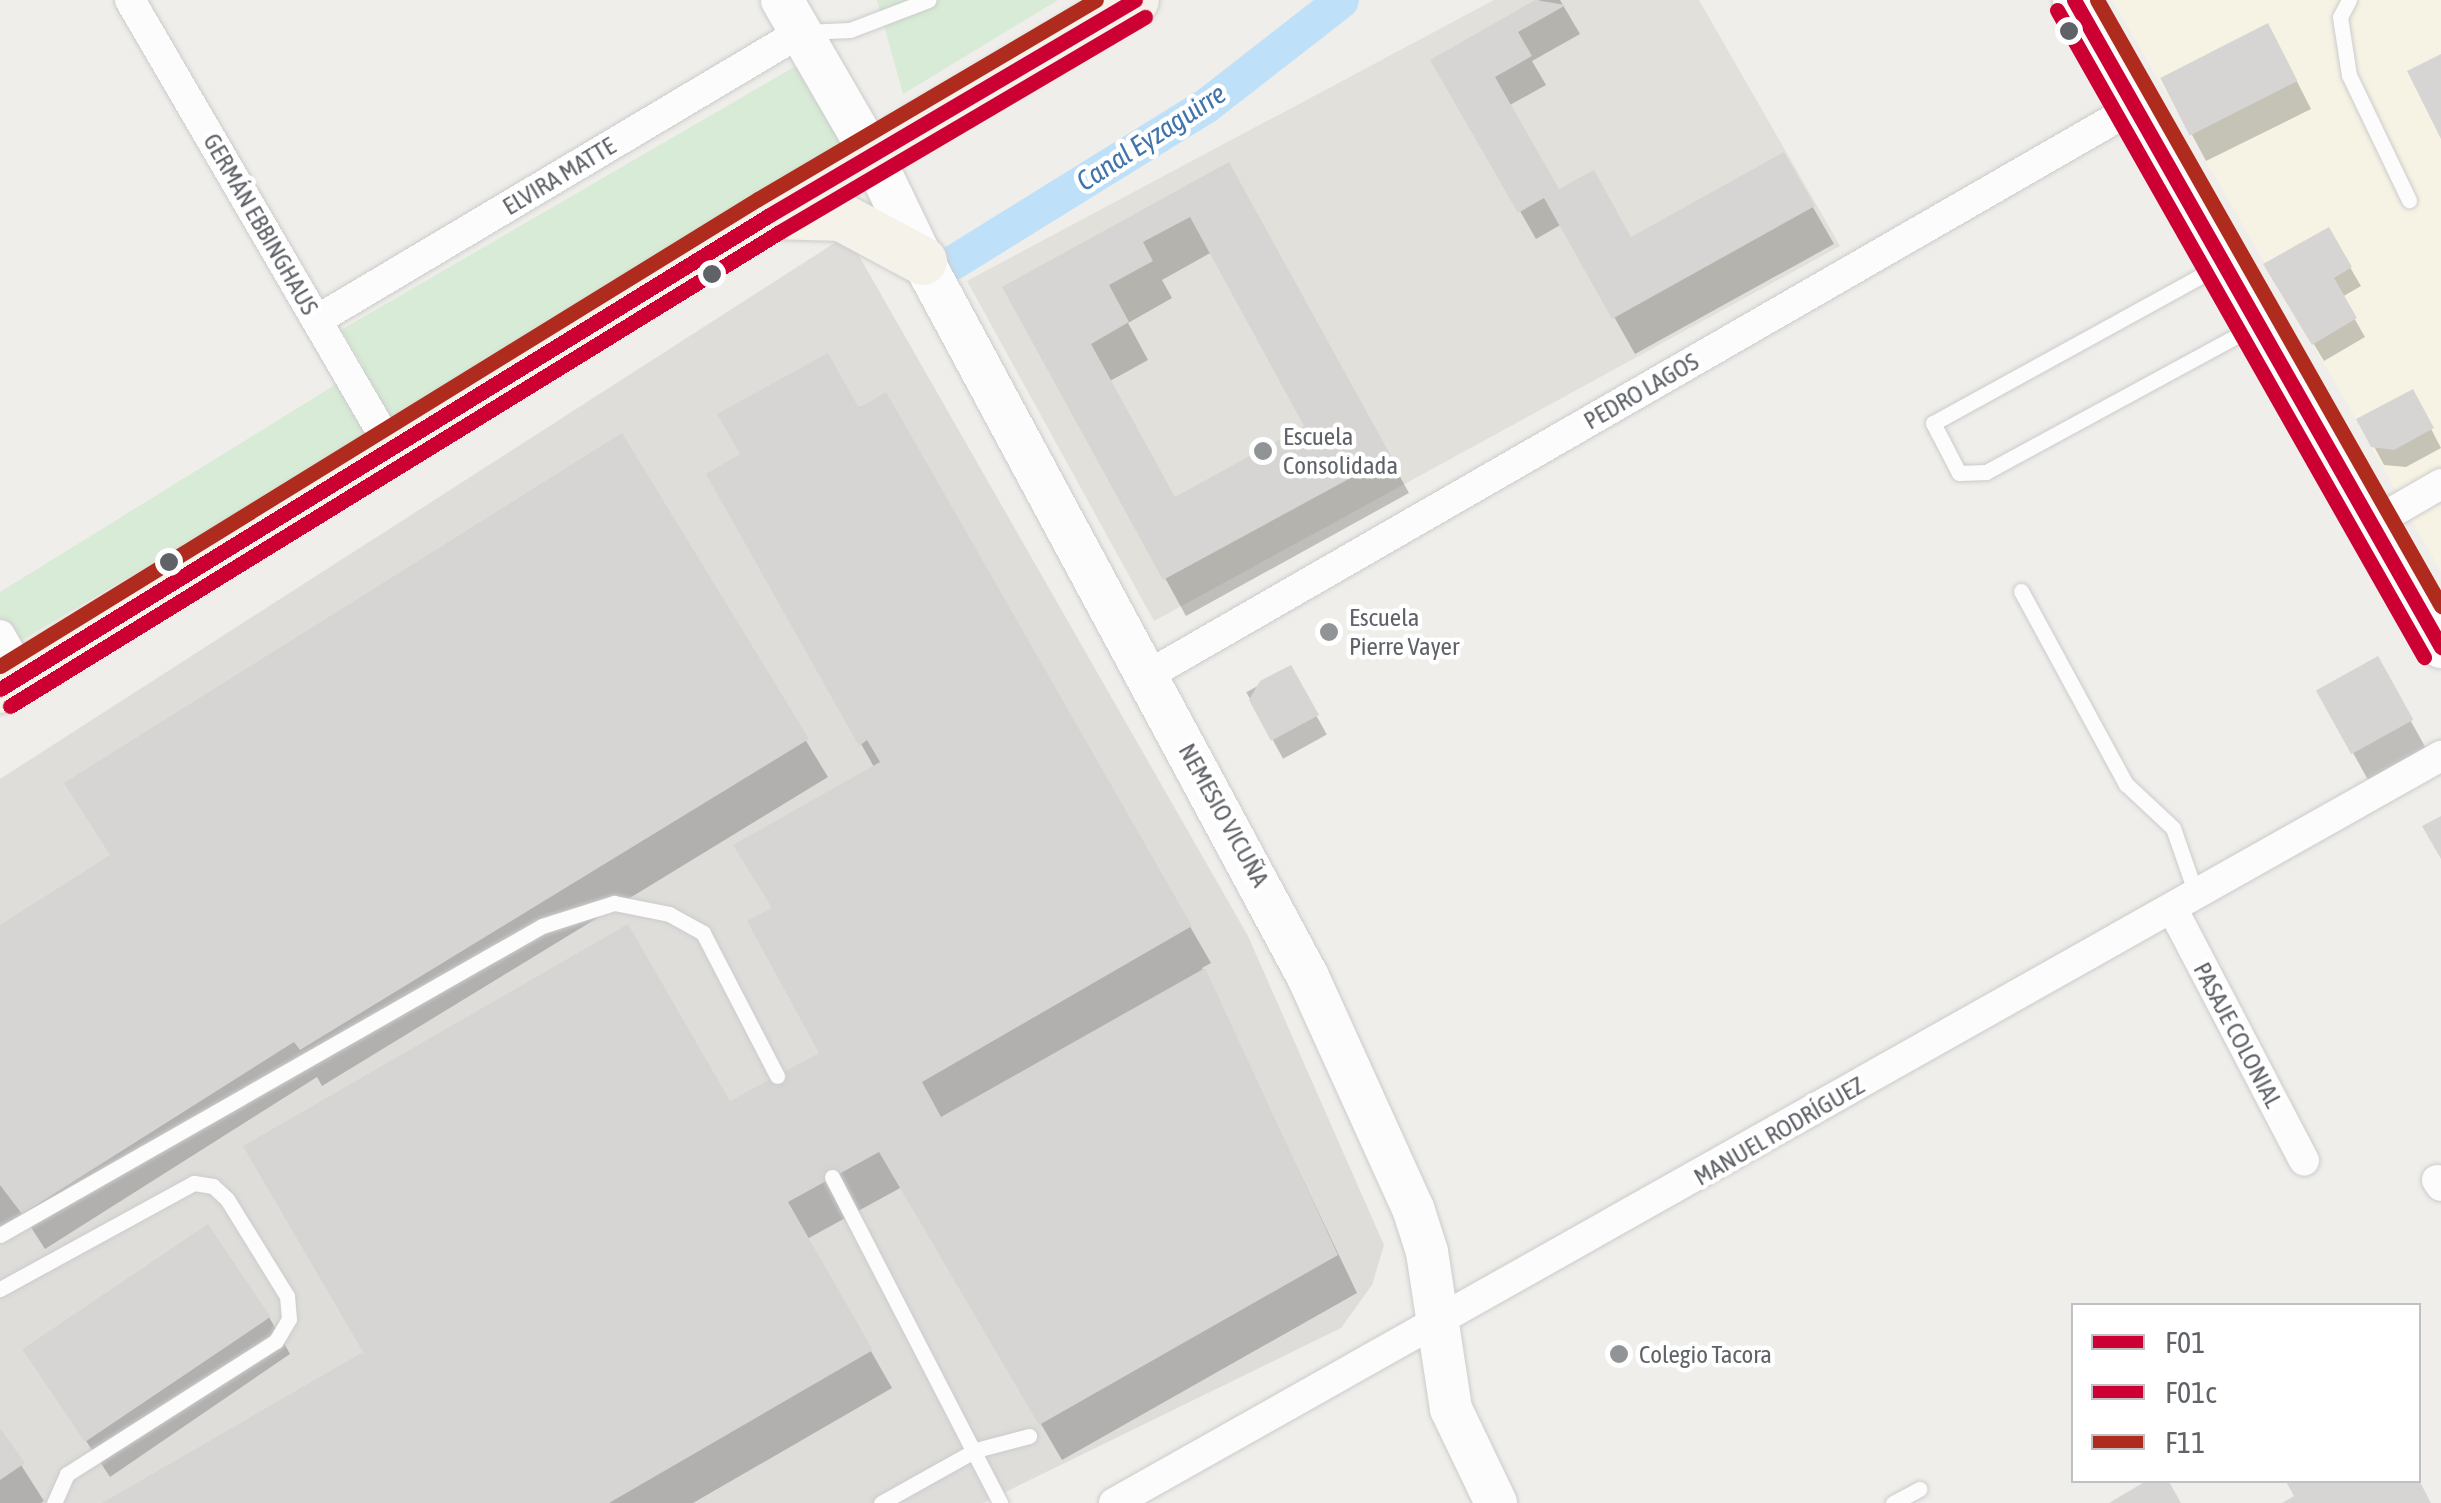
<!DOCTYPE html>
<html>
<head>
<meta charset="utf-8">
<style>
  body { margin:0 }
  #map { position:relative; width:2441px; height:1503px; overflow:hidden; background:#efeeea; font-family:"Asap Condensed",sans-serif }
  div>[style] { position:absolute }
  .commercial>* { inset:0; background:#f7f3e4 }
  .industrial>* { inset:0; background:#dfddda }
  .education>* { inset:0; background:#e2e0da }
  .green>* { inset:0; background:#d8ebd6 }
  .shadow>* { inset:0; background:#0003; transform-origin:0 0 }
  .canal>* { height:35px; margin:-17.5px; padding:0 17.5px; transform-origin:17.5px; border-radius:17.5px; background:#bfe0f9 }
  .building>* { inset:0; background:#d6d5d3; transform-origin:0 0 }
  .roads { filter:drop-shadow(0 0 2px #cbcccc) drop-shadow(0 0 2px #cbcccc) }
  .lane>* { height:15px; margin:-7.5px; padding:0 7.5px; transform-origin:7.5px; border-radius:7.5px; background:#fdfcfc }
  .street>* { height:30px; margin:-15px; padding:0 15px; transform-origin:15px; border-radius:15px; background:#fdfcfc }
  .secondary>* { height:42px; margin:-21px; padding:0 21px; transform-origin:21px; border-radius:21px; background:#fdfcfc }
  .primary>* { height:48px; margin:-24px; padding:0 24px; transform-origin:24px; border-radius:24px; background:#f4f2e9 }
  .bus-1>* { height:15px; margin:-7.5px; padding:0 7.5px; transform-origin:7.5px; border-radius:7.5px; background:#c03 }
  .bus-2>* { height:15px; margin:-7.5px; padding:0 7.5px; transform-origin:7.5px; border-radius:7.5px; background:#c03 }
  .bus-3>* { height:15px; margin:-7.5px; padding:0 7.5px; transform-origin:7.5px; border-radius:7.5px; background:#af2b1e }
  .dots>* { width:28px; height:28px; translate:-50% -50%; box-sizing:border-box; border:5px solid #fff; border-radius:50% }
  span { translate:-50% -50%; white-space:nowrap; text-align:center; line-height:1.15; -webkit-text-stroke:9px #fff; paint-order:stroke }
  .street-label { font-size:25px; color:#5f6368 }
  .poi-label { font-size:25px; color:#5f6368 }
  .left { translate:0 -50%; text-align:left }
  .water-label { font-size:28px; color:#4174aa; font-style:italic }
  .legend { position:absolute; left:2071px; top:1303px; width:350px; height:180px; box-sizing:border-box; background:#fff; border:2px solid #bfc1c3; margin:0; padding:12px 18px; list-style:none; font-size:30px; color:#5f6368 }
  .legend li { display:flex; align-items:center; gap:20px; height:50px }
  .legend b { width:50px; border:2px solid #bfc1c3 }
</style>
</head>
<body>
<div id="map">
  <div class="commercial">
    <i style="clip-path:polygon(2112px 0,2441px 0,2441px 572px,2356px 419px)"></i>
  </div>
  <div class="industrial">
    <i style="clip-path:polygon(847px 235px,1248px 936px,1384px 1245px,1372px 1285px,1341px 1328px,983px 1503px,0 1503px,0 779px)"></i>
  </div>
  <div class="education">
    <i style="clip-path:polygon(1494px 0,1699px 0,1840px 246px,1154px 621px,967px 281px)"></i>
  </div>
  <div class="green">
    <i style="clip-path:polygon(877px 0,1058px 0,903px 94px)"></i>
    <i style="clip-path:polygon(796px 66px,848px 154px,0 653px,0 592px,364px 367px,341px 330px)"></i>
  </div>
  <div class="shadow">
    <i style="clip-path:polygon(1540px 0,1560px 0,1580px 34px,1532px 61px,1546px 85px,1508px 106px,1558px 193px,1631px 240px,1783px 155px,1834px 244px,1635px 354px,1562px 224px,1536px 239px,1434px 61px)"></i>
    <i style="clip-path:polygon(2283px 54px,2311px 109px,2206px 161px,2191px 133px)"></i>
    <i style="clip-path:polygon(evenodd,1228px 166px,1409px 493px,1186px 616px,1005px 288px,1228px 166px,1212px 252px,1308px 427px,1174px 500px,1110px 381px,1148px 360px,1128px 323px,1172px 298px,1162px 280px,1212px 252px)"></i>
    <i style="clip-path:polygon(2328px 230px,2361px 286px,2342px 297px,2365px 337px,2324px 361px,2266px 265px)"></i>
    <i style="clip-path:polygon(2412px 392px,2441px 448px,2406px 467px,2384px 465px,2360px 420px)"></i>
    <i style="clip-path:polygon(885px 396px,1211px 963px,1202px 968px,1357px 1293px,1062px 1460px,902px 1187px,807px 1239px,892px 1388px,693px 1503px,107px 1503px,366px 1353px,729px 1105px,823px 1054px,774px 909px,874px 767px,710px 475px)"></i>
    <i style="clip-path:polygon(621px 437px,828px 777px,322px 1086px,317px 1077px,45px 1249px,25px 1218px,0 1234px,0 928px,112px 857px)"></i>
    <i style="left:2377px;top:660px;width:102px;height:66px;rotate:61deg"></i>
    <i style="left:1290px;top:668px;width:76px;height:50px;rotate:61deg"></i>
    <i style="clip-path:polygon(269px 1317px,290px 1354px,110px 1477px,27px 1352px)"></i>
    <i style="clip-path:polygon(0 1432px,44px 1501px,41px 1503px,0 1503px)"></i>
  </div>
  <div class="canal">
    <i style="left:953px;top:262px;width:296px;rotate:-31.8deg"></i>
    <i style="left:1205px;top:106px;width:172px;rotate:-37.9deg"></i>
  </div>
  <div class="building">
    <i style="clip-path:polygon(1535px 0,1566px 5px,1518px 32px,1532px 56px,1495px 77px,1559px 189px,1594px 170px,1631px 237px,1784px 152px,1815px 206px,1612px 319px,1544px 198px,1518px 213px,1430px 60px)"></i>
    <i style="left:2268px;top:23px;width:65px;height:121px;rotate:63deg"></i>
    <i style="clip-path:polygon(2441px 54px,2441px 139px,2407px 71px)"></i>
    <i style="clip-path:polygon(evenodd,1229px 162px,1391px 456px,1163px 580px,1002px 287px,1229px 162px,1190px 217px,1304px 426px,1175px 497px,1091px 344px,1129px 322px,1109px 285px,1153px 261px,1143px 242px,1190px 217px)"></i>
    <i style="clip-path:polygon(2329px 227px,2352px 267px,2334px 278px,2357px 318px,2312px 345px,2263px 264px)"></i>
    <i style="clip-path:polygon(828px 353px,859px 408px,886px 392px,1192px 926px,922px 1082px,941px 1117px,1205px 968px,1338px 1255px,1039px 1425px,879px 1152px,788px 1202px,873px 1350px,609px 1503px,102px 1503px,363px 1352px,243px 1146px,628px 924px,730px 1101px,819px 1053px,747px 921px,772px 908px,733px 845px,880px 762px,867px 740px,859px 746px,706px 474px,740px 454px,717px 414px)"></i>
    <i style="clip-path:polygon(2413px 389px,2434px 428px,2394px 450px,2371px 447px,2356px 419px)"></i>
    <i style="clip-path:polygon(622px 433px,809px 739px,300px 1050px,294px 1042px,22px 1214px,0 1185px,0 925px,110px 855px,64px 783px)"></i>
    <i style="left:2378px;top:656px;width:73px;height:71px;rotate:61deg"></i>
    <i style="clip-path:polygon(1291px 665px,1319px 715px,1271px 741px,1249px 700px,1260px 681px)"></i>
    <i style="clip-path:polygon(2441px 816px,2441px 859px,2422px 826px)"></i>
    <i style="left:208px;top:1224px;width:112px;height:224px;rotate:56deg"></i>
    <i style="clip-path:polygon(0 1428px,25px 1463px,0 1480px)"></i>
    <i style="clip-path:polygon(2148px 1480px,2168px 1480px,2181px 1503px,2109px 1503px)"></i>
    <i style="clip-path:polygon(2285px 1480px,2419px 1480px,2431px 1503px,2282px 1503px,2294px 1496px)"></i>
  </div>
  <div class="roads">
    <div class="lane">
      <i style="left:2349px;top:0;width:19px;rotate:118deg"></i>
      <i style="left:2340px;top:17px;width:59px;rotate:81.2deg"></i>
      <i style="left:2349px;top:75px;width:139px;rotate:64.4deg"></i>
      <i style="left:805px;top:32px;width:45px;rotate:-2.5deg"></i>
      <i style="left:850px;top:30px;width:84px;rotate:-21deg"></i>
      <i style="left:2219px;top:266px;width:326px;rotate:151.2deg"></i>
      <i style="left:1933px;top:423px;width:56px;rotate:62.5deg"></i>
      <i style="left:1959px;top:473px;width:27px;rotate:-2deg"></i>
      <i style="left:1986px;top:472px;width:306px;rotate:-28.5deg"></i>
      <i style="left:2021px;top:591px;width:220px;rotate:61.5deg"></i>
      <i style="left:2126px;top:784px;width:64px;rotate:43.1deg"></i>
      <i style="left:2173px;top:828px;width:70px;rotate:70.8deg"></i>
      <i style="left:832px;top:1177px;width:367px;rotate:62.7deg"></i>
      <i style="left:0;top:1235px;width:624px;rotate:-29.69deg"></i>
      <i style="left:542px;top:926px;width:76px;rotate:-17.7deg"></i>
      <i style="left:614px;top:903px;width:56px;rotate:11.3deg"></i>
      <i style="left:669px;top:914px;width:39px;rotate:29deg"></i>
      <i style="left:703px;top:933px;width:161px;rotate:62.6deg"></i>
      <i style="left:0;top:1289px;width:221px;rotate:-28.7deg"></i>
      <i style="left:194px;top:1183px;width:19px;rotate:9deg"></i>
      <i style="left:213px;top:1186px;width:19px;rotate:43deg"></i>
      <i style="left:227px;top:1199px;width:114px;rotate:58.3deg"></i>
      <i style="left:287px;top:1296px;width:23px;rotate:85deg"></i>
      <i style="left:289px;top:1319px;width:26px;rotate:121deg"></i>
      <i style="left:276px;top:1341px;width:248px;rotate:147.5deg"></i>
      <i style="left:67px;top:1474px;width:32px;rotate:114deg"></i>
      <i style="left:881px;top:1503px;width:109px;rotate:-29.2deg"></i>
      <i style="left:976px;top:1450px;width:55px;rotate:-14.8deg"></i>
      <i style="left:1893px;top:1503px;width:30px;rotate:-28deg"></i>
    </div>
    <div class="street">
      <i style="left:130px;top:0;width:518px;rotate:59.78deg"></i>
      <i style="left:317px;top:320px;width:563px;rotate:-30.75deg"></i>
      <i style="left:2370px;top:525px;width:82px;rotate:-30deg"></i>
      <i style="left:0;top:635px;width:46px;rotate:60.1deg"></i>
      <i style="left:1148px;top:675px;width:1139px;rotate:-29.92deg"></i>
      <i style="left:2172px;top:908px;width:285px;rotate:62.4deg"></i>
      <i style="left:2437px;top:1180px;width:7px;rotate:56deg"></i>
      <i style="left:1114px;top:1503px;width:1523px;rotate:-29.38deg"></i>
    </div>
    <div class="secondary">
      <i style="left:782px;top:0;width:181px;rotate:59.9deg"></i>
      <i style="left:873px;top:157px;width:115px;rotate:64.3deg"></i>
      <i style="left:923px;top:261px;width:813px;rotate:61.73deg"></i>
      <i style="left:1308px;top:977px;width:254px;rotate:65.6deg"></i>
      <i style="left:1413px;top:1208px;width:46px;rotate:72.3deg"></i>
      <i style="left:1427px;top:1252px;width:159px;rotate:81.3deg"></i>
      <i style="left:1451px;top:1409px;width:104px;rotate:64.4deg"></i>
      <i style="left:2074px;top:0;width:744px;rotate:60.44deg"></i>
    </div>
    <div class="primary">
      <i style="left:772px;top:215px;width:69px;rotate:1.7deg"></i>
      <i style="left:841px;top:217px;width:93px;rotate:28.2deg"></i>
      <i style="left:0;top:689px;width:902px;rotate:-31.63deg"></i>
      <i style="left:768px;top:216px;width:426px;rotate:-30.5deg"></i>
    </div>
  </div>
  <div class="bus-1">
    <i style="left:2074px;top:0;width:744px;rotate:60.44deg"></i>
    <i style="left:0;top:689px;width:902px;rotate:-31.63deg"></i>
    <i style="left:768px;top:216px;width:426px;rotate:-30.5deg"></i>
  </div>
  <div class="bus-2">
    <i style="left:2057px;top:10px;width:744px;rotate:60.44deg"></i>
    <i style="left:10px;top:706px;width:902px;rotate:-31.63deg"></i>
    <i style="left:778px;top:233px;width:426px;rotate:-30.5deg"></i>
  </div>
  <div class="bus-3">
    <i style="left:2097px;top:0;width:697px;rotate:60.42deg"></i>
    <i style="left:0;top:666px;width:890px;rotate:-31.64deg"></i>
    <i style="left:758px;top:199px;width:392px;rotate:-30.5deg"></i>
  </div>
  <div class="dots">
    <i style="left:2069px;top:31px;background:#5f6368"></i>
    <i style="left:712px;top:274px;background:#5f6368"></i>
    <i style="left:1263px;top:451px;background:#919496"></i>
    <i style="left:169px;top:562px;background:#5f6368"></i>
    <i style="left:1329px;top:632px;background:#919496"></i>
    <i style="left:1619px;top:1354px;background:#919496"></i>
  </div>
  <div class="street-label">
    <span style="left:559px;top:176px;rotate:-31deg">ELVIRA MATTE</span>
    <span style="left:261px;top:224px;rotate:60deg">GERMÁN EBBINGHAUS</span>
    <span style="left:1641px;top:391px;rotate:-30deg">PEDRO LAGOS</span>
    <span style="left:1224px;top:815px;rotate:61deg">NEMESIO VICUÑA</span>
    <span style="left:2238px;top:1035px;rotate:62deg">PASAJE COLONIAL</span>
    <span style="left:1779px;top:1131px;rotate:-30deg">MANUEL RODRÍGUEZ</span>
  </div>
  <div class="poi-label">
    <span class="left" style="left:1283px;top:451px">Escuela<br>Consolidada</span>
    <span class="left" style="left:1349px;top:632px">Escuela<br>Pierre Vayer</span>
    <span class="left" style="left:1639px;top:1354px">Colegio Tacora</span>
  </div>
  <div class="water-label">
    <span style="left:1151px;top:137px;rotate:-33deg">Canal Eyzaguirre</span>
  </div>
  <ul class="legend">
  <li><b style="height:12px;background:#c03"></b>F01</li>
  <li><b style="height:12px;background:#c03"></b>F01c</li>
  <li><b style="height:12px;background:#af2b1e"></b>F11</li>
  </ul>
</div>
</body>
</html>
